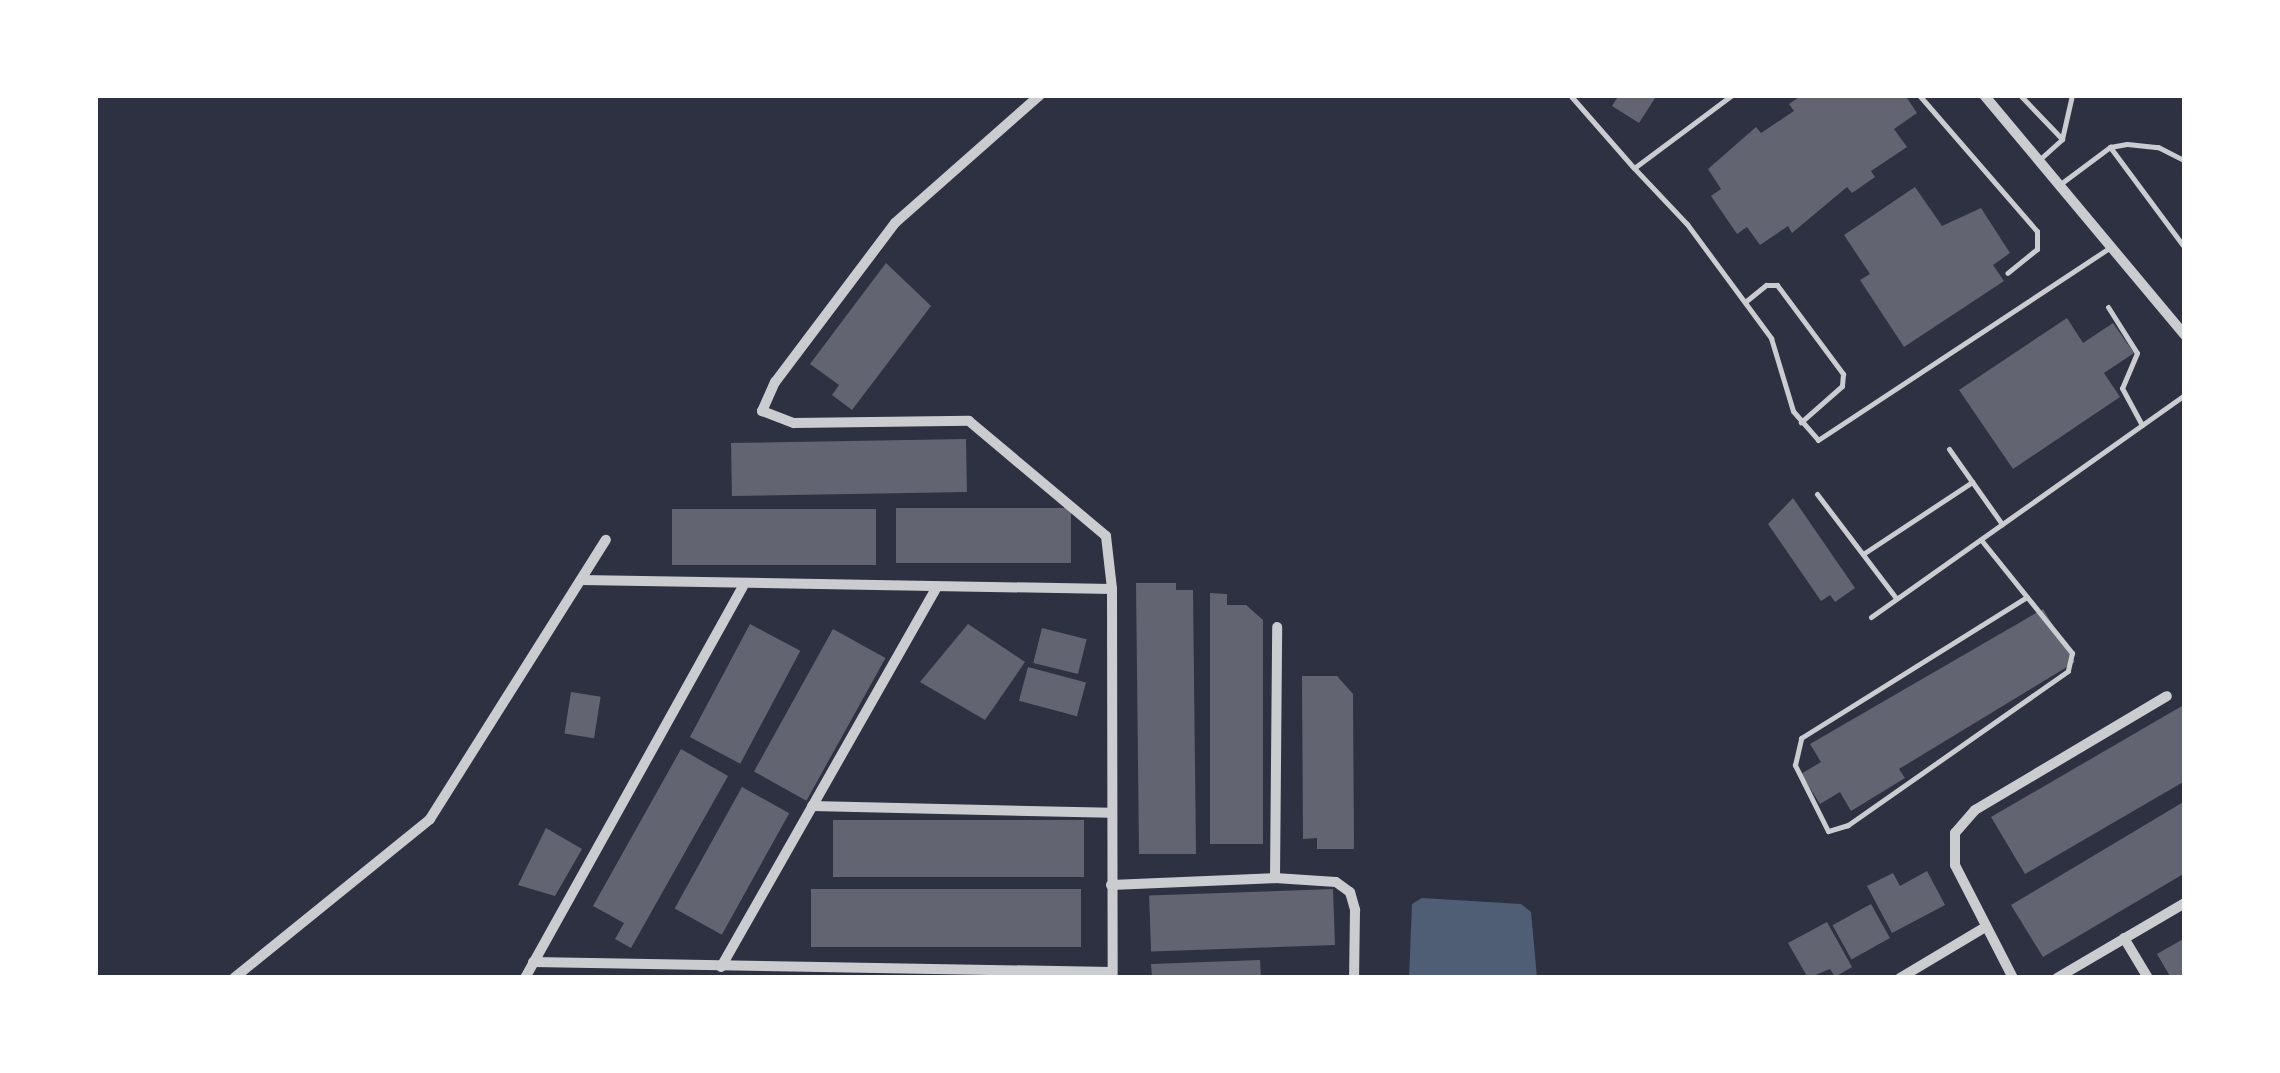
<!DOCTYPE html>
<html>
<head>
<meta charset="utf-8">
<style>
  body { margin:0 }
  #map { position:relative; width:2280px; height:1073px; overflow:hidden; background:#2d3142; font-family:Bitter,serif }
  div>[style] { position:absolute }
  .water>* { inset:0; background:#4f5d75 }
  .building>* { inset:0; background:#626471; transform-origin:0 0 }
  .service>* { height:5px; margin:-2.5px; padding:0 2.5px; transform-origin:2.5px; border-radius:2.5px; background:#caccd0 }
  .minor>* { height:10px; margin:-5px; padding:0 5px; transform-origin:5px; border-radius:5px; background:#caccd0 }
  span { translate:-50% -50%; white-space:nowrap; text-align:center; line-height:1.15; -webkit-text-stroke:8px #fff; paint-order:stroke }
  .frame { position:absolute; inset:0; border:98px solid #fff; pointer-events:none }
</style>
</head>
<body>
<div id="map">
  <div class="water">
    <i style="clip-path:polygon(1422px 898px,1521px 904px,1531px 912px,1537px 978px,1409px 978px,1412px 904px)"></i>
  </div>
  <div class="building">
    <i style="clip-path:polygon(1619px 95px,1657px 95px,1639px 123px,1612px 106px)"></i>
    <i style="clip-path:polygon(1802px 95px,1905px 95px,1917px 113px,1894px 129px,1907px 147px,1871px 171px,1875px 177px,1852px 193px,1847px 187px,1792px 233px,1788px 226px,1760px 245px,1747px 227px,1737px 234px,1711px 196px,1721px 189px,1708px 169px,1756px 127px,1761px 133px,1794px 111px,1789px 104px)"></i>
    <i style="clip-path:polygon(1915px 187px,1942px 226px,1981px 208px,2010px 253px,1993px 265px,2004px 281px,1904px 347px,1860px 280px,1870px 274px,1844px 235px)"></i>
    <i style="clip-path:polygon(886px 263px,931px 306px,852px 410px,832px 395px,839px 385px,810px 364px)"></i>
    <i style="clip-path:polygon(2067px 318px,2083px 343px,2113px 323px,2134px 353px,2104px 373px,2120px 397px,2013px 469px,1959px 390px)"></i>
    <i style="left:966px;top:439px;width:53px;height:235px;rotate:89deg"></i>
    <i style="clip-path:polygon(1793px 498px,1855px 588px,1835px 602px,1830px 595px,1821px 601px,1768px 524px)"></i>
    <i style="left:1071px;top:508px;width:55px;height:175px;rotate:90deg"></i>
    <i style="left:672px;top:509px;width:204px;height:56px"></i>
    <i style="clip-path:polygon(1136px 583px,1176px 583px,1176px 590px,1193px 590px,1196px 854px,1139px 854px)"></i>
    <i style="clip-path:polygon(1210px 593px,1227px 594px,1227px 605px,1246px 605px,1263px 620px,1263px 844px,1210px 844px)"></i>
    <i style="clip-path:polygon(2043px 609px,2075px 662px,1899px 769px,1905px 778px,1851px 811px,1840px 792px,1820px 804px,1801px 774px,1821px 762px,1810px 744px)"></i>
    <i style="left:750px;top:624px;width:57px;height:128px;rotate:28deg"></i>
    <i style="clip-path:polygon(968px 624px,1025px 662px,985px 720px,920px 682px)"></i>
    <i style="left:1042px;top:628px;width:46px;height:36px;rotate:14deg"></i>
    <i style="left:833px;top:629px;width:60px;height:163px;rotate:29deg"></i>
    <i style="left:1028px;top:667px;width:60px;height:35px;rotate:15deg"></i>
    <i style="clip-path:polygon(1302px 676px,1337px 676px,1353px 694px,1354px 849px,1317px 849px,1317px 838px,1303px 839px)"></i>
    <i style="left:571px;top:692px;width:30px;height:42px;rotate:9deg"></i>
    <i style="clip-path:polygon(2182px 706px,2185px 781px,2025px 874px,1991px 817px)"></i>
    <i style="clip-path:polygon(681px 749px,728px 776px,631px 948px,615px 939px,624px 923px,593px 906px)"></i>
    <i style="left:742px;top:787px;width:54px;height:139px;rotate:29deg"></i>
    <i style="clip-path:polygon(2185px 801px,2185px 873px,2043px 957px,2011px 905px)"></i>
    <i style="left:833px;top:820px;width:251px;height:57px"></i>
    <i style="clip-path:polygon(546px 828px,582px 849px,555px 896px,518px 885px)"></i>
    <i style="clip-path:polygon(1927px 871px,1945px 905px,1892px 933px,1867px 886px,1893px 873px,1900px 886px)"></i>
    <i style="left:811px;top:889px;width:270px;height:58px"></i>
    <i style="left:1333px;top:889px;width:56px;height:184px;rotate:88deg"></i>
    <i style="left:1871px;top:904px;width:39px;height:44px;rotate:61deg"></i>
    <i style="clip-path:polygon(1827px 922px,1852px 967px,1835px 977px,1830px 969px,1808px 978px,1788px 943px)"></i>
    <i style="clip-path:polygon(2185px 938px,2185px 978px,2171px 978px,2157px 954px)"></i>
    <i style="clip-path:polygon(1260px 960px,1261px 978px,1152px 978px,1151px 964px)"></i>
  </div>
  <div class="service">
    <i style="left:1570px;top:95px;width:97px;rotate:48.8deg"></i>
    <i style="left:1732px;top:95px;width:122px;rotate:143.3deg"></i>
    <i style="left:1634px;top:168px;width:77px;rotate:46.6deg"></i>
    <i style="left:1687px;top:224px;width:142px;rotate:53.6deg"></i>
    <i style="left:1771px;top:338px;width:76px;rotate:73.2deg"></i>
    <i style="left:1793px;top:411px;width:38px;rotate:49deg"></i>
    <i style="left:1818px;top:440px;width:351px;rotate:-33.4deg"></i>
    <i style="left:1919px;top:95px;width:180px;rotate:49.1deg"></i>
    <i style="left:2037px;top:231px;width:18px;rotate:90deg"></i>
    <i style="left:2037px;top:249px;width:38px;rotate:141deg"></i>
    <i style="left:2020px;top:95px;width:61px;rotate:46.3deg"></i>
    <i style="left:2110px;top:147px;width:126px;rotate:53.4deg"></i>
    <i style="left:2039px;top:160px;width:31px;rotate:-42deg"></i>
    <i style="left:2062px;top:139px;width:45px;rotate:-77.2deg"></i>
    <i style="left:2059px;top:185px;width:64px;rotate:-36.7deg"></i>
    <i style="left:2110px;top:147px;width:17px;rotate:-10deg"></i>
    <i style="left:2127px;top:144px;width:31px;rotate:6deg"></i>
    <i style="left:2158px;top:147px;width:30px;rotate:27deg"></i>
    <i style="left:1745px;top:302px;width:27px;rotate:-39deg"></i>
    <i style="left:1766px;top:285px;width:11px"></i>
    <i style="left:1777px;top:285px;width:111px;rotate:53.4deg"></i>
    <i style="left:1843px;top:374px;width:12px;rotate:95deg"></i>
    <i style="left:1842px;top:386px;width:55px;rotate:138.7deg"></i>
    <i style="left:2108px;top:307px;width:54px;rotate:57.8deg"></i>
    <i style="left:2137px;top:353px;width:38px;rotate:113deg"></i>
    <i style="left:2122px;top:388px;width:42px;rotate:61.6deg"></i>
    <i style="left:1949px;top:449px;width:92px;rotate:54.8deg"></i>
    <i style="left:1817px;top:494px;width:131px;rotate:52.8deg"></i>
    <i style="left:1982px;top:541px;width:72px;rotate:51.2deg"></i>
    <i style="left:1863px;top:554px;width:131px;rotate:-33.4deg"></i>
    <i style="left:2027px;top:597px;width:72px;rotate:51.2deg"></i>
    <i style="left:2072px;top:653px;width:18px;rotate:103deg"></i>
    <i style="left:2068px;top:671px;width:269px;rotate:145deg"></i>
    <i style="left:1848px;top:825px;width:21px;rotate:163deg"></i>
    <i style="left:1828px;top:831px;width:74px;rotate:-116.6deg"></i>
    <i style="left:1795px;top:765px;width:28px;rotate:-77deg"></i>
    <i style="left:1801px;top:738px;width:266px;rotate:-32deg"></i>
    <i style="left:1871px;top:617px;width:385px;rotate:-35.3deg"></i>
  </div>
  <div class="minor">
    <i style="left:1040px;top:95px;width:193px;rotate:138.6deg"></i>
    <i style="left:895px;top:223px;width:199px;rotate:127deg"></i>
    <i style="left:775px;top:382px;width:32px;rotate:114deg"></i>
    <i style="left:762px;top:411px;width:34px;rotate:21deg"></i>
    <i style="left:794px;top:423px;width:175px;rotate:-0.7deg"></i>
    <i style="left:969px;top:421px;width:179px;rotate:40deg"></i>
    <i style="left:1106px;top:536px;width:53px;rotate:83.5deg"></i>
    <i style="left:1112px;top:589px;width:389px;rotate:89.9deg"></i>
    <i style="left:1984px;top:95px;width:313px;rotate:50.1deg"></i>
    <i style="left:581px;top:580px;width:531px;rotate:0.97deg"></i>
    <i style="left:812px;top:806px;width:298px;rotate:1.3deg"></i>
    <i style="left:1275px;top:878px;width:251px;rotate:-89.5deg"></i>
    <i style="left:1111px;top:885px;width:164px;rotate:-2.4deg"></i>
    <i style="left:1275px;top:878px;width:61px;rotate:3.8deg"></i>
    <i style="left:1336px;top:882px;width:17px;rotate:36deg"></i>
    <i style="left:1350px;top:892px;width:19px;rotate:74deg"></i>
    <i style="left:1355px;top:910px;width:68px;rotate:90.8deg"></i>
    <i style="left:2124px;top:938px;width:47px;rotate:59deg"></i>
    <i style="left:533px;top:962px;width:579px;rotate:0.99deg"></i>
    <i style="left:721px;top:967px;width:435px;rotate:-60.4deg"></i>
    <i style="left:234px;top:978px;width:252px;rotate:-39deg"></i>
    <i style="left:430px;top:819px;width:330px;rotate:-57.8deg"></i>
    <i style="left:525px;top:978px;width:448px;rotate:-60.9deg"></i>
    <i style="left:1900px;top:978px;width:98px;rotate:-30.8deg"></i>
    <i style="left:2013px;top:978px;width:127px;rotate:-117.2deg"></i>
    <i style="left:1955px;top:865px;width:32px;rotate:-90deg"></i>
    <i style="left:1955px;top:833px;width:30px;rotate:-49deg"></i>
    <i style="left:1975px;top:810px;width:223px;rotate:-30.7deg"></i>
    <i style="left:2057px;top:978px;width:148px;rotate:-30.4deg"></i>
  </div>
  <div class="frame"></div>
</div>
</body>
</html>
